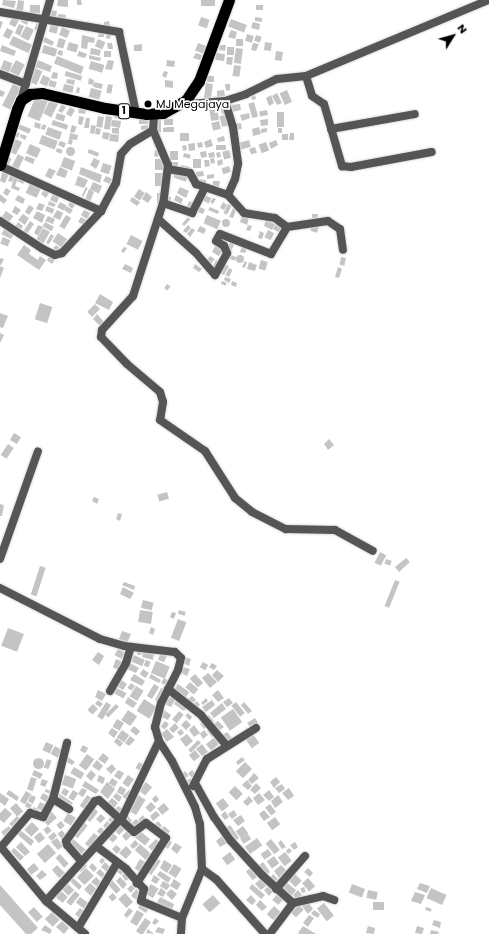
<!DOCTYPE html>
<html>
<head>
<meta charset="utf-8">
<style>
  body { margin:0 }
  #map { position:relative; width:489px; height:934px; overflow:hidden; background:#fff; font-family:Poppins,sans-serif }
  div>[style] { position:absolute }
  .building>* { inset:0; background:#c4c4c4; transform-origin:0 0 }
  .round { border-radius:50% }
  .roads { filter:drop-shadow(0 0 1px #dbdbdb) drop-shadow(0 0 1px #dbdbdb) }
  .minor>* { height:8px; margin:-4px; padding:0 4px; transform-origin:4px; border-radius:4px; background:#555 }
  .tertiary>* { height:8px; margin:-4px; padding:0 4px; transform-origin:4px; border-radius:4px; background:#555 }
  .trunk>* { height:11px; margin:-5.5px; padding:0 5.5px; transform-origin:5.5px; border-radius:5.5px; background:#000 }
  .dots>* { width:11px; height:11px; translate:-50% -50%; box-sizing:border-box; border:2px solid #fff; border-radius:50% }
  span { translate:-50% -50%; white-space:nowrap; text-align:center; line-height:1.15; -webkit-text-stroke:3.5px #fff; paint-order:stroke }
  .shield-label span { padding:1px 3px; background:#fff; border:1px solid; border-radius:3px; -webkit-text-stroke-width:0 }
  .shield-label { font-size:10px; color:#000; font-weight:700 }
  .poi-label { font-size:11px; color:#000 }
  .left { translate:0 -50%; text-align:left }
  .north { position:absolute; left:433px; top:16px; width:40px; height:40px; -webkit-text-stroke:3px #fff; paint-order:stroke; rotate:53deg; font-size:11px; font-weight:700; line-height:16px; text-align:center; color:#000 }
  .north::after { content:''; display:block; margin:auto; width:14px; height:18px; background:#000; clip-path:polygon(50% 0,100% 100%,50% 72%,0 100%) }
</style>
</head>
<body>
<div id="map">
  <div class="building">
    <i style="clip-path:polygon(3px 0,16px 1px,14px 8px,2px 5px)"></i>
    <i style="clip-path:polygon(18px 0,24px 1px,23px 12px,16px 11px)"></i>
    <i style="clip-path:polygon(58px 0,68px 0,68px 7px,57px 6px)"></i>
    <i style="clip-path:polygon(77px 0,81px 0,82px 5px,77px 5px)"></i>
    <i style="left:201px;top:0;width:14px;height:6px"></i>
    <i style="left:30px;top:5px;width:10px;height:8px"></i>
    <i style="left:256px;top:5px;width:7px;height:5px"></i>
    <i style="left:51px;top:10px;width:6px;height:6px;rotate:9deg"></i>
    <i style="left:58px;top:14px;width:8px;height:5px;rotate:7deg"></i>
    <i style="left:13px;top:16px;width:7px;height:9px;rotate:27deg"></i>
    <i style="clip-path:polygon(22px 17px,29px 19px,27px 25px,21px 22px)"></i>
    <i style="left:201px;top:17px;width:9px;height:9px;rotate:18deg"></i>
    <i style="clip-path:polygon(255px 17px,262px 18px,262px 22px,255px 21px)"></i>
    <i style="left:231px;top:19px;width:17px;height:8px;rotate:21deg"></i>
    <i style="clip-path:polygon(38px 20px,43px 23px,39px 31px,34px 29px)"></i>
    <i style="clip-path:polygon(0 21px,3px 22px,0 30px)"></i>
    <i style="clip-path:polygon(109px 21px,110px 27px,104px 28px,104px 22px)"></i>
    <i style="clip-path:polygon(253px 22px,260px 24px,259px 30px,251px 28px)"></i>
    <i style="left:51px;top:23px;width:8px;height:9px;rotate:14deg"></i>
    <i style="clip-path:polygon(19px 24px,24px 26px,20px 36px,15px 33px)"></i>
    <i style="left:26px;top:26px;width:9px;height:12px;rotate:27deg"></i>
    <i style="clip-path:polygon(62px 27px,70px 31px,67px 38px,59px 35px)"></i>
    <i style="left:7px;top:28px;width:7px;height:9px;rotate:27deg"></i>
    <i style="clip-path:polygon(231px 30px,237px 32px,235px 39px,228px 37px)"></i>
    <i style="clip-path:polygon(99px 32px,104px 32px,104px 37px,98px 37px)"></i>
    <i style="clip-path:polygon(107px 32px,111px 34px,110px 39px,106px 38px)"></i>
    <i style="left:247px;top:34px;width:7px;height:7px;rotate:16deg"></i>
    <i style="clip-path:polygon(82px 35px,95px 38px,94px 43px,88px 42px,87px 49px,81px 48px)"></i>
    <i style="left:256px;top:35px;width:6px;height:6px;rotate:18deg"></i>
    <i style="left:13px;top:36px;width:21px;height:9px;rotate:25deg"></i>
    <i style="clip-path:polygon(45px 37px,54px 42px,52px 46px,42px 41px)"></i>
    <i style="left:59px;top:38px;width:7px;height:9px;rotate:16deg"></i>
    <i style="left:98px;top:39px;width:8px;height:8px;rotate:23deg"></i>
    <i style="left:236px;top:39px;width:7px;height:7px"></i>
    <i style="left:69px;top:42px;width:10px;height:8px;rotate:17deg"></i>
    <i style="left:265px;top:42px;width:7px;height:8px;rotate:8deg"></i>
    <i style="clip-path:polygon(107px 43px,112px 43px,113px 49px,108px 49px)"></i>
    <i style="left:198px;top:43px;width:9px;height:8px;rotate:21deg"></i>
    <i style="clip-path:polygon(253px 43px,259px 44px,256px 51px,251px 50px)"></i>
    <i style="clip-path:polygon(142px 44px,142px 51px,134px 51px,134px 45px)"></i>
    <i style="clip-path:polygon(2px 45px,16px 51px,14px 56px,0 51px)"></i>
    <i style="left:44px;top:45px;width:14px;height:8px;rotate:17deg"></i>
    <i style="clip-path:polygon(220px 45px,226px 45px,225px 51px,219px 50px)"></i>
    <i style="left:227px;top:47px;width:7px;height:8px"></i>
    <i style="left:91px;top:48px;width:10px;height:6px;rotate:11deg"></i>
    <i style="left:236px;top:48px;width:7px;height:15px;rotate:8deg"></i>
    <i style="clip-path:polygon(59px 50px,63px 51px,62px 56px,57px 54px)"></i>
    <i style="clip-path:polygon(79px 51px,87px 54px,85px 58px,77px 56px)"></i>
    <i style="left:104px;top:51px;width:7px;height:6px"></i>
    <i style="left:276px;top:51px;width:7px;height:9px;rotate:8deg"></i>
    <i style="clip-path:polygon(196px 53px,202px 55px,200px 60px,193px 58px)"></i>
    <i style="left:216px;top:53px;width:9px;height:7px;rotate:6deg"></i>
    <i style="clip-path:polygon(89px 55px,101px 58px,100px 61px,89px 59px)"></i>
    <i style="left:57px;top:56px;width:29px;height:8px;rotate:22deg"></i>
    <i style="clip-path:polygon(227px 57px,233px 57px,232px 65px,226px 64px)"></i>
    <i style="left:4px;top:60px;width:9px;height:10px;rotate:21deg"></i>
    <i style="left:16px;top:60px;width:10px;height:13px;rotate:29deg"></i>
    <i style="clip-path:polygon(38px 60px,52px 66px,50px 72px,35px 67px)"></i>
    <i style="clip-path:polygon(108px 60px,114px 61px,112px 70px,105px 69px)"></i>
    <i style="left:167px;top:60px;width:8px;height:6px;rotate:7deg"></i>
    <i style="left:91px;top:61px;width:14px;height:8px;rotate:17deg"></i>
    <i style="left:234px;top:65px;width:7px;height:11px;rotate:8deg"></i>
    <i style="left:35px;top:68px;width:8px;height:15px;rotate:23deg"></i>
    <i style="left:66px;top:71px;width:17px;height:5px;rotate:17deg"></i>
    <i style="clip-path:polygon(164px 71px,168px 72px,166px 78px,162px 76px)"></i>
    <i style="clip-path:polygon(53px 72px,58px 73px,57px 79px,51px 78px)"></i>
    <i style="left:43px;top:75px;width:8px;height:9px;rotate:23deg"></i>
    <i style="left:207px;top:76px;width:7px;height:6px"></i>
    <i style="clip-path:polygon(89px 78px,94px 80px,93px 85px,88px 84px)"></i>
    <i style="clip-path:polygon(67px 79px,75px 80px,74px 85px,66px 83px)"></i>
    <i style="left:50px;top:80px;width:7px;height:6px;rotate:16deg"></i>
    <i style="clip-path:polygon(165px 80px,173px 81px,173px 88px,165px 87px)"></i>
    <i style="left:94px;top:82px;width:9px;height:5px;rotate:13deg"></i>
    <i style="left:206px;top:83px;width:7px;height:15px;rotate:8deg"></i>
    <i style="left:13px;top:84px;width:9px;height:24px;rotate:27deg"></i>
    <i style="left:64px;top:84px;width:10px;height:7px;rotate:11deg"></i>
    <i style="left:108px;top:84px;width:5px;height:9px;rotate:11deg"></i>
    <i style="clip-path:polygon(225px 84px,230px 84px,230px 90px,226px 91px)"></i>
    <i style="clip-path:polygon(77px 87px,80px 88px,79px 93px,76px 93px)"></i>
    <i style="left:91px;top:88px;width:11px;height:9px;rotate:15deg"></i>
    <i style="clip-path:polygon(0 90px,5px 92px,3px 97px,0 96px)"></i>
    <i style="clip-path:polygon(224px 90px,225px 96px,217px 97px,217px 91px)"></i>
    <i style="left:287px;top:90px;width:13px;height:8px;rotate:67deg"></i>
    <i style="clip-path:polygon(277px 93px,282px 103px,277px 105px,272px 96px)"></i>
    <i style="clip-path:polygon(255px 95px,256px 99px,252px 100px,251px 97px)"></i>
    <i style="clip-path:polygon(271px 95px,274px 103px,269px 106px,266px 98px)"></i>
    <i style="left:36px;top:96px;width:13px;height:22px;rotate:23deg"></i>
    <i style="left:50px;top:100px;width:9px;height:15px;rotate:27deg"></i>
    <i style="left:254px;top:102px;width:15px;height:6px;rotate:74deg"></i>
    <i style="clip-path:polygon(62px 104px,66px 107px,62px 113px,58px 111px)"></i>
    <i style="clip-path:polygon(226px 104px,227px 113px,222px 114px,220px 105px)"></i>
    <i style="clip-path:polygon(240px 104px,241px 110px,232px 112px,231px 105px)"></i>
    <i style="left:70px;top:107px;width:6px;height:8px;rotate:31deg"></i>
    <i style="left:79px;top:107px;width:7px;height:6px;rotate:8deg"></i>
    <i style="left:217px;top:107px;width:13px;height:8px;rotate:81deg"></i>
    <i style="left:267px;top:110px;width:5px;height:8px;rotate:79deg"></i>
    <i style="left:277px;top:112px;width:7px;height:15px"></i>
    <i style="left:57px;top:113px;width:9px;height:6px;rotate:18deg"></i>
    <i style="left:115px;top:113px;width:8px;height:5px;rotate:7deg"></i>
    <i style="clip-path:polygon(249px 113px,250px 118px,242px 121px,240px 115px)"></i>
    <i style="left:228px;top:114px;width:11px;height:9px;rotate:75deg"></i>
    <i style="clip-path:polygon(79px 116px,84px 117px,82px 125px,78px 124px)"></i>
    <i style="left:98px;top:116px;width:6px;height:11px;rotate:9deg"></i>
    <i style="left:106px;top:116px;width:6px;height:13px;rotate:9deg"></i>
    <i style="clip-path:polygon(86px 118px,90px 118px,89px 128px,84px 128px)"></i>
    <i style="left:148px;top:119px;width:5px;height:9px;rotate:90deg"></i>
    <i style="left:164px;top:119px;width:9px;height:6px"></i>
    <i style="clip-path:polygon(268px 119px,268px 125px,261px 126px,260px 120px)"></i>
    <i style="left:53px;top:120px;width:16px;height:5px;rotate:18deg"></i>
    <i style="clip-path:polygon(112px 120px,121px 121px,120px 128px,111px 126px)"></i>
    <i style="clip-path:polygon(155px 120px,161px 120px,161px 132px,156px 133px)"></i>
    <i style="left:219px;top:121px;width:8px;height:8px;rotate:76deg"></i>
    <i style="clip-path:polygon(35px 122px,41px 124px,40px 129px,34px 127px)"></i>
    <i style="left:241px;top:123px;width:6px;height:6px;rotate:81deg"></i>
    <i style="left:19px;top:124px;width:13px;height:5px;rotate:23deg"></i>
    <i style="left:43px;top:124px;width:4px;height:5px;rotate:27deg"></i>
    <i style="clip-path:polygon(72px 125px,77px 127px,74px 133px,70px 132px)"></i>
    <i style="clip-path:polygon(91px 125px,96px 126px,94px 134px,90px 133px)"></i>
    <i style="clip-path:polygon(148px 125px,148px 129px,141px 130px,141px 126px)"></i>
    <i style="left:48px;top:127px;width:15px;height:8px;rotate:20deg"></i>
    <i style="clip-path:polygon(168px 127px,174px 127px,174px 132px,163px 132px,163px 128px)"></i>
    <i style="clip-path:polygon(259px 127px,261px 134px,253px 136px,252px 129px)"></i>
    <i style="left:96px;top:128px;width:5px;height:6px;rotate:11deg"></i>
    <i style="clip-path:polygon(112px 128px,119px 128px,119px 134px,112px 133px)"></i>
    <i style="clip-path:polygon(267px 128px,267px 132px,261px 133px,261px 129px)"></i>
    <i style="left:278px;top:128px;width:4px;height:5px"></i>
    <i style="clip-path:polygon(15px 132px,20px 133px,18px 138px,14px 136px)"></i>
    <i style="clip-path:polygon(103px 132px,110px 133px,108px 140px,102px 138px)"></i>
    <i style="clip-path:polygon(70px 133px,78px 135px,77px 140px,69px 139px)"></i>
    <i style="left:180px;top:133px;width:9px;height:8px"></i>
    <i style="clip-path:polygon(290px 133px,294px 133px,294px 140px,289px 140px)"></i>
    <i style="clip-path:polygon(21px 134px,27px 136px,25px 140px,20px 137px)"></i>
    <i style="left:110px;top:134px;width:9px;height:7px;rotate:6deg"></i>
    <i style="left:282px;top:134px;width:6px;height:6px"></i>
    <i style="left:42px;top:135px;width:17px;height:9px;rotate:21deg"></i>
    <i style="clip-path:polygon(224px 136px,225px 141px,218px 142px,217px 138px)"></i>
    <i style="left:13px;top:138px;width:10px;height:8px;rotate:24deg"></i>
    <i style="left:69px;top:139px;width:4px;height:5px;rotate:14deg"></i>
    <i style="clip-path:polygon(211px 139px,213px 146px,206px 148px,204px 142px)"></i>
    <i style="left:249px;top:140px;width:7px;height:11px;rotate:74deg"></i>
    <i style="clip-path:polygon(276px 140px,278px 145px,271px 149px,269px 143px)"></i>
    <i style="clip-path:polygon(60px 141px,66px 143px,64px 148px,58px 145px)"></i>
    <i style="left:202px;top:142px;width:5px;height:5px;rotate:79deg"></i>
    <i style="left:266px;top:142px;width:9px;height:8px;rotate:69deg"></i>
    <i style="clip-path:polygon(195px 143px,195px 150px,189px 151px,188px 144px)"></i>
    <i style="left:30px;top:144px;width:12px;height:10px;rotate:24deg"></i>
    <i style="left:186px;top:145px;width:5px;height:4px;rotate:79deg"></i>
    <i style="left:226px;top:145px;width:5px;height:10px;rotate:90deg"></i>
    <i style="left:11px;top:146px;width:8px;height:6px;rotate:23deg"></i>
    <i class="round" style="left:65.5px;top:146.5px;width:9px;height:9px"></i>
    <i style="left:255px;top:147px;width:6px;height:6px;rotate:72deg"></i>
    <i style="left:57px;top:148px;width:6px;height:4px;rotate:18deg"></i>
    <i style="left:89px;top:149px;width:11px;height:4px;rotate:22deg"></i>
    <i style="clip-path:polygon(155px 150px,160px 152px,158px 157px,154px 156px)"></i>
    <i style="left:229px;top:150px;width:8px;height:7px;rotate:76deg"></i>
    <i style="left:170px;top:151px;width:8px;height:9px"></i>
    <i style="left:206px;top:151px;width:6px;height:6px;rotate:81deg"></i>
    <i style="left:214px;top:152px;width:5px;height:6px;rotate:79deg"></i>
    <i style="left:220px;top:152px;width:5px;height:4px;rotate:79deg"></i>
    <i style="left:184px;top:153px;width:7px;height:4px;rotate:16deg"></i>
    <i style="left:18px;top:154px;width:7px;height:14px;rotate:27deg"></i>
    <i style="clip-path:polygon(26px 156px,35px 159px,33px 164px,24px 160px)"></i>
    <i style="left:8px;top:157px;width:4px;height:9px;rotate:27deg"></i>
    <i style="left:64px;top:157px;width:12px;height:10px;rotate:20deg"></i>
    <i style="clip-path:polygon(94px 158px,100px 161px,96px 169px,90px 165px)"></i>
    <i style="left:214px;top:158px;width:5px;height:4px;rotate:79deg"></i>
    <i style="left:155px;top:159px;width:10px;height:11px"></i>
    <i style="left:193px;top:159px;width:8px;height:9px"></i>
    <i style="clip-path:polygon(222px 159px,223px 164px,218px 166px,217px 161px)"></i>
    <i style="clip-path:polygon(204px 160px,209px 160px,210px 166px,205px 167px)"></i>
    <i style="left:171px;top:162px;width:7px;height:6px"></i>
    <i style="left:103px;top:163px;width:9px;height:9px;rotate:18deg"></i>
    <i style="clip-path:polygon(181px 165px,190px 167px,190px 170px,180px 168px)"></i>
    <i style="left:229px;top:166px;width:6px;height:8px;rotate:72deg"></i>
    <i style="clip-path:polygon(60px 167px,68px 171px,65px 178px,56px 175px)"></i>
    <i style="clip-path:polygon(81px 167px,102px 175px,100px 183px,79px 174px)"></i>
    <i style="clip-path:polygon(49px 168px,56px 171px,51px 179px,45px 176px)"></i>
    <i style="clip-path:polygon(3px 169px,10px 171px,5px 183px,0 181px)"></i>
    <i style="left:176px;top:170px;width:13px;height:8px;rotate:18deg"></i>
    <i style="clip-path:polygon(203px 171px,204px 176px,196px 177px,196px 172px)"></i>
    <i style="clip-path:polygon(11px 173px,19px 175px,15px 186px,20px 188px,19px 191px,11px 188px,14px 178px,12px 182px,8px 181px)"></i>
    <i style="left:155px;top:173px;width:9px;height:13px"></i>
    <i style="clip-path:polygon(214px 174px,214px 178px,207px 179px,207px 175px)"></i>
    <i style="clip-path:polygon(78px 176px,88px 180px,84px 188px,75px 185px)"></i>
    <i style="clip-path:polygon(106px 176px,112px 179px,110px 184px,103px 181px)"></i>
    <i style="clip-path:polygon(19px 177px,25px 179px,23px 184px,17px 181px)"></i>
    <i style="clip-path:polygon(199px 179px,206px 180px,206px 184px,198px 183px)"></i>
    <i style="left:31px;top:181px;width:12px;height:13px;rotate:24deg"></i>
    <i style="clip-path:polygon(213px 181px,220px 181px,219px 187px,213px 186px)"></i>
    <i style="left:93px;top:182px;width:10px;height:8px;rotate:24deg"></i>
    <i style="left:86px;top:187px;width:2px;height:10px;rotate:27deg"></i>
    <i style="clip-path:polygon(180px 187px,189px 191px,186px 198px,177px 193px)"></i>
    <i style="clip-path:polygon(6px 188px,11px 191px,7px 196px,3px 193px)"></i>
    <i style="clip-path:polygon(89px 189px,94px 192px,90px 202px,85px 200px)"></i>
    <i style="left:139px;top:189px;width:7px;height:9px;rotate:34deg"></i>
    <i style="clip-path:polygon(44px 190px,49px 193px,46px 198px,41px 194px)"></i>
    <i style="clip-path:polygon(146px 192px,152px 197px,148px 203px,142px 199px)"></i>
    <i style="left:157px;top:193px;width:4px;height:11px"></i>
    <i style="clip-path:polygon(0 194px,7px 200px,4px 204px,0 201px)"></i>
    <i style="clip-path:polygon(53px 194px,59px 197px,57px 203px,50px 200px)"></i>
    <i style="clip-path:polygon(18px 195px,25px 199px,23px 204px,15px 200px)"></i>
    <i style="clip-path:polygon(176px 195px,183px 199px,181px 204px,174px 200px)"></i>
    <i style="left:205px;top:195px;width:7px;height:6px;rotate:27deg"></i>
    <i style="left:168px;top:196px;width:4px;height:4px;rotate:27deg"></i>
    <i style="clip-path:polygon(132px 197px,140px 202px,137px 206px,130px 201px)"></i>
    <i style="clip-path:polygon(213px 198px,216px 199px,213px 204px,210px 202px)"></i>
    <i style="clip-path:polygon(49px 201px,56px 204px,54px 207px,48px 205px)"></i>
    <i style="clip-path:polygon(189px 201px,195px 204px,192px 210px,187px 207px)"></i>
    <i style="left:60px;top:202px;width:7px;height:6px;rotate:27deg"></i>
    <i style="clip-path:polygon(70px 202px,75px 205px,72px 209px,68px 205px)"></i>
    <i style="clip-path:polygon(223px 202px,227px 205px,224px 210px,220px 208px)"></i>
    <i style="clip-path:polygon(39px 203px,45px 205px,42px 211px,36px 209px)"></i>
    <i style="left:228px;top:204px;width:4px;height:10px;rotate:27deg"></i>
    <i style="clip-path:polygon(29px 205px,34px 208px,29px 215px,25px 212px)"></i>
    <i style="clip-path:polygon(15px 206px,21px 210px,17px 215px,12px 212px)"></i>
    <i style="left:47px;top:206px;width:8px;height:5px;rotate:23deg"></i>
    <i style="clip-path:polygon(66px 206px,73px 210px,70px 214px,64px 210px)"></i>
    <i style="clip-path:polygon(199px 207px,205px 209px,203px 214px,198px 212px)"></i>
    <i style="clip-path:polygon(210px 207px,219px 211px,218px 214px,208px 210px)"></i>
    <i style="clip-path:polygon(233px 208px,236px 210px,233px 218px,229px 217px)"></i>
    <i style="clip-path:polygon(57px 210px,63px 213px,60px 220px,53px 217px)"></i>
    <i style="clip-path:polygon(84px 210px,90px 213px,87px 219px,81px 215px)"></i>
    <i style="left:6px;top:211px;width:9px;height:10px;rotate:36deg"></i>
    <i style="clip-path:polygon(37px 211px,45px 215px,42px 223px,33px 218px)"></i>
    <i style="clip-path:polygon(23px 214px,29px 218px,25px 225px,18px 220px)"></i>
    <i style="clip-path:polygon(312px 214px,318px 214px,317px 219px,312px 218px)"></i>
    <i style="left:66px;top:215px;width:6px;height:13px;rotate:31deg"></i>
    <i style="left:207px;top:215px;width:15px;height:9px;rotate:23deg"></i>
    <i style="clip-path:polygon(48px 216px,55px 219px,53px 224px,45px 221px)"></i>
    <i style="clip-path:polygon(242px 216px,249px 218px,247px 225px,240px 222px)"></i>
    <i style="clip-path:polygon(81px 217px,88px 221px,86px 226px,78px 222px)"></i>
    <i style="clip-path:polygon(188px 217px,190px 220px,184px 226px,182px 224px)"></i>
    <i class="round" style="left:222px;top:219px;width:8px;height:8px"></i>
    <i style="clip-path:polygon(266px 220px,275px 224px,272px 230px,264px 226px)"></i>
    <i style="clip-path:polygon(30px 221px,34px 224px,27px 234px,23px 232px)"></i>
    <i style="clip-path:polygon(18px 222px,23px 226px,19px 232px,14px 229px)"></i>
    <i style="left:45px;top:222px;width:10px;height:5px;rotate:29deg"></i>
    <i style="clip-path:polygon(277px 222px,283px 226px,280px 233px,273px 229px)"></i>
    <i style="clip-path:polygon(38px 225px,43px 227px,38px 236px,34px 233px)"></i>
    <i style="clip-path:polygon(188px 225px,191px 228px,186px 233px,183px 231px)"></i>
    <i style="clip-path:polygon(248px 225px,252px 226px,250px 231px,246px 230px)"></i>
    <i style="left:312px;top:225px;width:7px;height:6px;rotate:16deg"></i>
    <i style="clip-path:polygon(200px 226px,206px 229px,204px 234px,197px 231px)"></i>
    <i style="left:5px;top:227px;width:11px;height:8px;rotate:27deg"></i>
    <i style="left:43px;top:228px;width:8px;height:13px;rotate:30deg"></i>
    <i style="clip-path:polygon(192px 228px,195px 230px,190px 237px,187px 234px)"></i>
    <i style="left:268px;top:230px;width:7px;height:8px;rotate:27deg"></i>
    <i style="clip-path:polygon(260px 231px,264px 233px,262px 239px,258px 238px)"></i>
    <i style="left:58px;top:233px;width:11px;height:10px;rotate:34deg"></i>
    <i style="clip-path:polygon(51px 234px,54px 236px,49px 244px,46px 243px)"></i>
    <i style="left:131px;top:235px;width:13px;height:10px;rotate:27deg"></i>
    <i style="left:3px;top:237px;width:8px;height:7px;rotate:23deg"></i>
    <i style="left:230px;top:241px;width:5px;height:8px;rotate:22deg"></i>
    <i style="clip-path:polygon(243px 244px,248px 246px,245px 253px,240px 252px)"></i>
    <i style="clip-path:polygon(24px 245px,31px 250px,29px 254px,38px 260px,40px 256px,46px 260px,39px 270px,17px 255px)"></i>
    <i style="clip-path:polygon(56px 245px,61px 249px,58px 253px,53px 248px)"></i>
    <i style="clip-path:polygon(215px 246px,223px 250px,219px 256px,212px 252px)"></i>
    <i style="clip-path:polygon(124px 247px,127px 248px,124px 253px,121px 251px)"></i>
    <i style="clip-path:polygon(51px 254px,56px 258px,52px 264px,47px 260px)"></i>
    <i style="left:229px;top:254px;width:8px;height:4px;rotate:23deg"></i>
    <i class="round" style="left:236px;top:255px;width:8px;height:8px"></i>
    <i style="clip-path:polygon(210px 256px,215px 259px,211px 264px,207px 260px)"></i>
    <i style="left:341px;top:257px;width:5px;height:8px;rotate:11deg"></i>
    <i style="clip-path:polygon(0 258px,4px 259px,1px 265px,0 265px)"></i>
    <i style="left:216px;top:260px;width:7px;height:8px;rotate:27deg"></i>
    <i style="left:261px;top:260px;width:7px;height:9px;rotate:16deg"></i>
    <i style="clip-path:polygon(245px 261px,247px 262px,245px 268px,242px 267px)"></i>
    <i style="clip-path:polygon(249px 262px,257px 265px,255px 271px,247px 269px)"></i>
    <i style="clip-path:polygon(125px 264px,133px 268px,131px 273px,122px 269px)"></i>
    <i style="clip-path:polygon(195px 264px,202px 269px,199px 272px,193px 268px)"></i>
    <i style="clip-path:polygon(223px 264px,229px 266px,224px 275px,219px 273px)"></i>
    <i style="clip-path:polygon(0 266px,4px 268px,0 278px)"></i>
    <i style="clip-path:polygon(338px 267px,342px 269px,339px 278px,335px 277px)"></i>
    <i style="left:229px;top:268px;width:4px;height:8px;rotate:27deg"></i>
    <i style="clip-path:polygon(225px 277px,231px 279px,229px 283px,224px 280px)"></i>
    <i style="left:222px;top:281px;width:5px;height:3px;rotate:22deg"></i>
    <i style="clip-path:polygon(232px 281px,237px 283px,236px 287px,231px 285px)"></i>
    <i style="left:167px;top:284px;width:4px;height:5px;rotate:34deg"></i>
    <i style="clip-path:polygon(100px 294px,113px 302px,109px 310px,95px 303px)"></i>
    <i style="left:40px;top:303px;width:13px;height:17px;rotate:18deg"></i>
    <i style="left:95px;top:304px;width:7px;height:11px;rotate:45deg"></i>
    <i style="clip-path:polygon(0 313px,8px 316px,3px 328px,0 327px)"></i>
    <i style="clip-path:polygon(97px 314px,104px 322px,100px 326px,93px 319px)"></i>
    <i style="clip-path:polygon(0 333px,4px 335px,0 343px)"></i>
    <i style="left:14px;top:433px;width:8px;height:8px;rotate:30deg"></i>
    <i style="clip-path:polygon(329px 439px,334px 445px,328px 450px,324px 444px)"></i>
    <i style="left:8px;top:444px;width:7px;height:13px;rotate:34deg"></i>
    <i style="left:167px;top:492px;width:7px;height:10px;rotate:74deg"></i>
    <i style="clip-path:polygon(94px 497px,99px 499px,97px 504px,92px 501px)"></i>
    <i style="clip-path:polygon(0 504px,4px 505px,2px 516px,0 516px)"></i>
    <i style="clip-path:polygon(118px 513px,122px 514px,120px 521px,116px 519px)"></i>
    <i style="left:380px;top:552px;width:7px;height:12px;rotate:27deg"></i>
    <i style="clip-path:polygon(406px 558px,410px 562px,399px 572px,395px 567px)"></i>
    <i style="left:386px;top:559px;width:6px;height:5px;rotate:18deg"></i>
    <i style="left:40px;top:566px;width:6px;height:30px;rotate:18deg"></i>
    <i style="left:395px;top:580px;width:5px;height:28px;rotate:22deg"></i>
    <i style="clip-path:polygon(124px 582px,135px 586px,134px 590px,122px 585px)"></i>
    <i style="clip-path:polygon(123px 587px,134px 593px,130px 599px,120px 594px)"></i>
    <i style="left:143px;top:600px;width:11px;height:8px;rotate:15deg"></i>
    <i style="left:140px;top:610px;width:13px;height:12px;rotate:9deg"></i>
    <i style="left:179px;top:610px;width:7px;height:4px;rotate:16deg"></i>
    <i style="clip-path:polygon(172px 612px,176px 613px,174px 619px,170px 617px)"></i>
    <i style="left:178px;top:619px;width:9px;height:20px;rotate:21deg"></i>
    <i style="clip-path:polygon(151px 627px,155px 629px,153px 635px,149px 633px)"></i>
    <i style="left:8px;top:628px;width:17px;height:19px;rotate:21deg"></i>
    <i style="clip-path:polygon(122px 631px,131px 634px,127px 643px,119px 639px)"></i>
    <i style="left:118px;top:649px;width:8px;height:7px;rotate:30deg"></i>
    <i style="clip-path:polygon(137px 651px,142px 651px,141px 655px,137px 655px)"></i>
    <i style="clip-path:polygon(143px 651px,154px 653px,153px 660px,142px 657px)"></i>
    <i style="clip-path:polygon(98px 652px,104px 656px,99px 665px,92px 660px)"></i>
    <i style="clip-path:polygon(160px 654px,167px 656px,164px 662px,158px 660px)"></i>
    <i style="left:134px;top:655px;width:12px;height:7px;rotate:24deg"></i>
    <i style="clip-path:polygon(185px 657px,191px 659px,189px 666px,183px 663px)"></i>
    <i style="left:116px;top:659px;width:9px;height:9px;rotate:21deg"></i>
    <i style="left:146px;top:660px;width:5px;height:6px;rotate:22deg"></i>
    <i style="left:156px;top:661px;width:15px;height:13px;rotate:23deg"></i>
    <i style="left:203px;top:662px;width:6px;height:6px;rotate:31deg"></i>
    <i style="clip-path:polygon(130px 663px,139px 668px,136px 673px,127px 669px)"></i>
    <i style="clip-path:polygon(212px 663px,217px 666px,214px 670px,209px 667px)"></i>
    <i style="clip-path:polygon(183px 667px,190px 669px,187px 676px,181px 673px)"></i>
    <i style="left:143px;top:669px;width:7px;height:6px;rotate:34deg"></i>
    <i style="clip-path:polygon(217px 670px,224px 676px,218px 682px,212px 675px)"></i>
    <i style="clip-path:polygon(208px 673px,217px 682px,210px 688px,202px 678px)"></i>
    <i style="clip-path:polygon(134px 674px,145px 681px,142px 686px,130px 680px)"></i>
    <i style="clip-path:polygon(151px 674px,161px 680px,159px 683px,149px 678px)"></i>
    <i style="left:195px;top:674px;width:12px;height:7px;rotate:48deg"></i>
    <i style="clip-path:polygon(119px 678px,127px 684px,123px 690px,115px 685px)"></i>
    <i style="clip-path:polygon(164px 678px,169px 681px,167px 686px,161px 683px)"></i>
    <i style="left:190px;top:682px;width:11px;height:7px;rotate:41deg"></i>
    <i style="left:131px;top:683px;width:5px;height:6px;rotate:37deg"></i>
    <i style="left:154px;top:684px;width:6px;height:14px;rotate:31deg"></i>
    <i style="left:178px;top:684px;width:14px;height:7px;rotate:36deg"></i>
    <i style="left:136px;top:686px;width:9px;height:12px;rotate:32deg"></i>
    <i style="left:115px;top:687px;width:13px;height:6px;rotate:29deg"></i>
    <i style="clip-path:polygon(161px 688px,165px 690px,158px 702px,155px 700px)"></i>
    <i style="clip-path:polygon(98px 690px,106px 694px,102px 701px,95px 697px)"></i>
    <i style="clip-path:polygon(218px 690px,224px 698px,218px 702px,212px 695px)"></i>
    <i style="clip-path:polygon(172px 694px,177px 697px,171px 707px,165px 704px)"></i>
    <i style="clip-path:polygon(192px 696px,196px 700px,191px 704px,187px 700px)"></i>
    <i style="clip-path:polygon(128px 697px,137px 703px,133px 708px,125px 703px)"></i>
    <i style="clip-path:polygon(178px 698px,188px 706px,184px 711px,174px 704px)"></i>
    <i style="clip-path:polygon(206px 698px,208px 701px,203px 705px,201px 703px)"></i>
    <i style="clip-path:polygon(229px 698px,233px 703px,227px 707px,223px 702px)"></i>
    <i style="left:144px;top:699px;width:15px;height:14px;rotate:32deg"></i>
    <i style="clip-path:polygon(98px 700px,103px 704px,100px 707px,95px 704px)"></i>
    <i style="clip-path:polygon(212px 700px,215px 705px,206px 712px,202px 707px)"></i>
    <i style="left:197px;top:701px;width:5px;height:5px;rotate:53deg"></i>
    <i style="left:106px;top:702px;width:6px;height:17px;rotate:31deg"></i>
    <i style="left:236px;top:702px;width:14px;height:6px;rotate:51deg"></i>
    <i style="clip-path:polygon(244px 702px,252px 711px,248px 714px,241px 705px)"></i>
    <i style="clip-path:polygon(222px 703px,226px 709px,214px 718px,210px 713px)"></i>
    <i style="left:93px;top:704px;width:7px;height:8px;rotate:45deg"></i>
    <i style="left:116px;top:704px;width:4px;height:15px;rotate:45deg"></i>
    <i style="left:233px;top:709px;width:16px;height:15px;rotate:55deg"></i>
    <i style="left:128px;top:710px;width:11px;height:12px;rotate:34deg"></i>
    <i style="clip-path:polygon(164px 710px,171px 715px,168px 720px,160px 716px)"></i>
    <i style="left:179px;top:711px;width:6px;height:11px;rotate:39deg"></i>
    <i style="left:188px;top:713px;width:6px;height:4px;rotate:45deg"></i>
    <i style="left:209px;top:715px;width:8px;height:4px;rotate:50deg"></i>
    <i style="clip-path:polygon(255px 718px,258px 723px,251px 728px,247px 723px)"></i>
    <i style="left:117px;top:719px;width:8px;height:9px;rotate:30deg"></i>
    <i style="clip-path:polygon(205px 719px,209px 724px,204px 729px,200px 724px)"></i>
    <i style="left:186px;top:720px;width:7px;height:7px;rotate:45deg"></i>
    <i style="left:165px;top:721px;width:5px;height:7px;rotate:37deg"></i>
    <i style="clip-path:polygon(218px 721px,224px 727px,217px 732px,212px 725px)"></i>
    <i style="clip-path:polygon(175px 723px,179px 728px,173px 733px,169px 729px)"></i>
    <i style="clip-path:polygon(194px 725px,200px 733px,194px 737px,189px 730px)"></i>
    <i style="left:134px;top:726px;width:8px;height:6px;rotate:40deg"></i>
    <i style="clip-path:polygon(112px 728px,118px 732px,114px 738px,108px 733px)"></i>
    <i style="clip-path:polygon(211px 728px,216px 733px,212px 737px,207px 731px)"></i>
    <i style="clip-path:polygon(167px 729px,174px 737px,167px 742px,161px 734px)"></i>
    <i style="left:181px;top:729px;width:5px;height:5px;rotate:53deg"></i>
    <i style="left:122px;top:730px;width:9px;height:9px;rotate:36deg"></i>
    <i style="clip-path:polygon(204px 730px,208px 735px,203px 739px,200px 734px)"></i>
    <i style="clip-path:polygon(227px 732px,232px 738px,226px 743px,221px 736px)"></i>
    <i style="clip-path:polygon(187px 734px,193px 741px,186px 747px,180px 739px)"></i>
    <i style="left:253px;top:734px;width:11px;height:9px;rotate:56deg"></i>
    <i style="clip-path:polygon(130px 736px,135px 740px,129px 746px,125px 743px)"></i>
    <i style="left:216px;top:736px;width:8px;height:13px;rotate:50deg"></i>
    <i style="left:117px;top:738px;width:8px;height:5px;rotate:40deg"></i>
    <i style="left:198px;top:740px;width:4px;height:14px;rotate:45deg"></i>
    <i style="left:46px;top:742px;width:8px;height:9px;rotate:23deg"></i>
    <i style="clip-path:polygon(202px 744px,208px 752px,202px 756px,196px 749px)"></i>
    <i style="left:83px;top:745px;width:6px;height:6px;rotate:31deg"></i>
    <i style="left:55px;top:746px;width:8px;height:9px;rotate:30deg"></i>
    <i style="left:195px;top:750px;width:8px;height:8px;rotate:50deg"></i>
    <i style="clip-path:polygon(103px 753px,109px 758px,105px 764px,98px 759px)"></i>
    <i style="left:87px;top:754px;width:9px;height:14px;rotate:36deg"></i>
    <i style="clip-path:polygon(68px 757px,75px 762px,72px 765px,65px 761px)"></i>
    <i style="clip-path:polygon(242px 757px,245px 760px,238px 765px,236px 762px)"></i>
    <i class="round" style="left:32.5px;top:757.5px;width:11px;height:11px"></i>
    <i style="left:47px;top:759px;width:5px;height:9px;rotate:22deg"></i>
    <i style="clip-path:polygon(97px 760px,103px 766px,99px 771px,92px 766px)"></i>
    <i style="left:139px;top:762px;width:6px;height:7px;rotate:31deg"></i>
    <i style="left:245px;top:762px;width:10px;height:13px;rotate:45deg"></i>
    <i style="clip-path:polygon(112px 764px,116px 769px,111px 774px,106px 769px)"></i>
    <i style="left:74px;top:767px;width:12px;height:7px;rotate:31deg"></i>
    <i style="clip-path:polygon(34px 770px,43px 774px,40px 779px,32px 775px)"></i>
    <i style="clip-path:polygon(91px 770px,96px 775px,91px 781px,86px 776px)"></i>
    <i style="clip-path:polygon(118px 770px,124px 773px,120px 780px,114px 776px)"></i>
    <i style="left:192px;top:770px;width:6px;height:5px;rotate:51deg"></i>
    <i style="left:185px;top:771px;width:6px;height:5px;rotate:51deg"></i>
    <i style="clip-path:polygon(254px 773px,259px 778px,252px 784px,248px 780px)"></i>
    <i style="left:65px;top:775px;width:12px;height:10px;rotate:20deg"></i>
    <i style="clip-path:polygon(99px 775px,105px 778px,103px 784px,97px 781px)"></i>
    <i style="left:128px;top:775px;width:7px;height:10px;rotate:34deg"></i>
    <i style="left:31px;top:777px;width:6px;height:13px;rotate:18deg"></i>
    <i style="clip-path:polygon(276px 777px,280px 782px,274px 788px,270px 782px)"></i>
    <i style="left:112px;top:778px;width:7px;height:6px;rotate:34deg"></i>
    <i style="clip-path:polygon(190px 778px,192px 782px,188px 785px,186px 782px)"></i>
    <i style="clip-path:polygon(42px 779px,48px 781px,45px 787px,40px 785px)"></i>
    <i style="clip-path:polygon(247px 780px,252px 786px,248px 790px,242px 785px)"></i>
    <i style="clip-path:polygon(85px 781px,99px 790px,96px 794px,82px 786px)"></i>
    <i style="clip-path:polygon(107px 782px,115px 789px,108px 799px,100px 792px)"></i>
    <i style="left:146px;top:782px;width:8px;height:11px;rotate:40deg"></i>
    <i style="clip-path:polygon(256px 783px,261px 788px,255px 794px,250px 790px)"></i>
    <i style="clip-path:polygon(282px 784px,285px 789px,279px 793px,275px 788px)"></i>
    <i style="left:120px;top:786px;width:7px;height:7px;rotate:27deg"></i>
    <i style="left:235px;top:786px;width:11px;height:9px;rotate:45deg"></i>
    <i style="left:64px;top:788px;width:6px;height:6px;rotate:31deg"></i>
    <i style="clip-path:polygon(82px 788px,87px 790px,83px 797px,78px 794px)"></i>
    <i style="clip-path:polygon(289px 788px,294px 796px,288px 800px,282px 793px)"></i>
    <i style="left:46px;top:789px;width:8px;height:3px;rotate:23deg"></i>
    <i style="clip-path:polygon(9px 790px,19px 797px,17px 801px,6px 794px)"></i>
    <i style="left:73px;top:790px;width:6px;height:9px;rotate:31deg"></i>
    <i style="left:129px;top:790px;width:6px;height:9px;rotate:45deg"></i>
    <i style="clip-path:polygon(269px 790px,274px 797px,269px 801px,263px 795px)"></i>
    <i style="left:26px;top:791px;width:6px;height:12px;rotate:31deg"></i>
    <i style="clip-path:polygon(0 793px,9px 799px,5px 806px,0 802px)"></i>
    <i style="clip-path:polygon(43px 793px,50px 797px,47px 803px,40px 798px)"></i>
    <i style="clip-path:polygon(116px 793px,122px 797px,119px 802px,113px 797px)"></i>
    <i style="clip-path:polygon(259px 793px,265px 800px,258px 805px,253px 798px)"></i>
    <i style="clip-path:polygon(60px 794px,73px 803px,70px 808px,57px 798px)"></i>
    <i style="clip-path:polygon(31px 795px,36px 797px,33px 804px,28px 801px)"></i>
    <i style="left:87px;top:795px;width:7px;height:13px;rotate:34deg"></i>
    <i style="left:138px;top:795px;width:9px;height:18px;rotate:32deg"></i>
    <i style="clip-path:polygon(156px 795px,159px 800px,155px 803px,152px 799px)"></i>
    <i style="clip-path:polygon(278px 795px,283px 802px,275px 808px,271px 801px)"></i>
    <i style="clip-path:polygon(249px 796px,253px 801px,247px 806px,243px 802px)"></i>
    <i style="clip-path:polygon(112px 798px,118px 803px,113px 809px,106px 804px)"></i>
    <i style="left:223px;top:798px;width:10px;height:9px;rotate:53deg"></i>
    <i style="clip-path:polygon(27px 802px,32px 805px,29px 809px,25px 806px)"></i>
    <i style="clip-path:polygon(40px 802px,48px 806px,44px 812px,37px 808px)"></i>
    <i style="left:151px;top:802px;width:7px;height:8px;rotate:45deg"></i>
    <i style="left:16px;top:803px;width:11px;height:8px;rotate:49deg"></i>
    <i style="left:164px;top:803px;width:8px;height:9px;rotate:50deg"></i>
    <i style="left:270px;top:804px;width:10px;height:6px;rotate:53deg"></i>
    <i style="clip-path:polygon(118px 806px,124px 810px,119px 816px,113px 812px)"></i>
    <i style="clip-path:polygon(34px 807px,39px 810px,38px 813px,32px 810px)"></i>
    <i style="clip-path:polygon(5px 808px,12px 814px,4px 823px,0 820px,0 813px)"></i>
    <i style="clip-path:polygon(94px 808px,98px 812px,90px 822px,85px 818px)"></i>
    <i style="clip-path:polygon(234px 810px,237px 815px,232px 819px,228px 814px)"></i>
    <i style="clip-path:polygon(264px 810px,270px 817px,264px 821px,259px 814px)"></i>
    <i style="left:51px;top:811px;width:9px;height:12px;rotate:49deg"></i>
    <i style="clip-path:polygon(156px 811px,160px 815px,153px 821px,150px 816px)"></i>
    <i style="clip-path:polygon(225px 811px,229px 817px,225px 820px,221px 815px)"></i>
    <i style="left:68px;top:813px;width:9px;height:9px;rotate:32deg"></i>
    <i style="left:101px;top:814px;width:6px;height:7px;rotate:45deg"></i>
    <i style="clip-path:polygon(127px 815px,132px 821px,128px 826px,122px 820px)"></i>
    <i style="clip-path:polygon(143px 815px,145px 818px,141px 823px,138px 820px)"></i>
    <i style="clip-path:polygon(241px 815px,245px 821px,238px 826px,233px 820px)"></i>
    <i style="left:17px;top:816px;width:7px;height:11px;rotate:45deg"></i>
    <i style="clip-path:polygon(111px 817px,115px 820px,112px 824px,108px 820px)"></i>
    <i style="left:275px;top:817px;width:9px;height:10px;rotate:54deg"></i>
    <i style="clip-path:polygon(136px 819px,141px 824px,135px 831px,129px 826px)"></i>
    <i style="left:61px;top:821px;width:6px;height:6px;rotate:51deg"></i>
    <i style="clip-path:polygon(107px 821px,111px 825px,107px 830px,103px 826px)"></i>
    <i style="clip-path:polygon(158px 821px,162px 826px,158px 830px,154px 825px)"></i>
    <i style="left:32px;top:822px;width:10px;height:11px;rotate:45deg"></i>
    <i style="left:83px;top:822px;width:6px;height:16px;rotate:39deg"></i>
    <i style="clip-path:polygon(119px 824px,125px 829px,119px 835px,114px 830px)"></i>
    <i style="left:230px;top:825px;width:16px;height:6px;rotate:55deg"></i>
    <i style="clip-path:polygon(9px 826px,13px 832px,5px 837px,1px 832px)"></i>
    <i style="left:48px;top:826px;width:6px;height:6px;rotate:51deg"></i>
    <i style="left:164px;top:826px;width:8px;height:6px;rotate:40deg"></i>
    <i style="left:243px;top:826px;width:9px;height:9px;rotate:54deg"></i>
    <i style="left:101px;top:827px;width:6px;height:6px;rotate:45deg"></i>
    <i style="clip-path:polygon(20px 830px,34px 841px,31px 846px,17px 834px)"></i>
    <i style="left:62px;top:830px;width:8px;height:6px;rotate:50deg"></i>
    <i style="clip-path:polygon(128px 830px,133px 834px,126px 841px,122px 836px)"></i>
    <i style="left:140px;top:831px;width:13px;height:8px;rotate:39deg"></i>
    <i style="left:40px;top:832px;width:8px;height:8px;rotate:50deg"></i>
    <i style="clip-path:polygon(54px 832px,57px 836px,52px 841px,48px 837px)"></i>
    <i style="left:112px;top:832px;width:8px;height:7px;rotate:45deg"></i>
    <i style="left:94px;top:833px;width:8px;height:14px;rotate:40deg"></i>
    <i style="left:248px;top:834px;width:6px;height:9px;rotate:59deg"></i>
    <i style="clip-path:polygon(222px 836px,227px 843px,220px 847px,216px 841px)"></i>
    <i style="clip-path:polygon(57px 838px,63px 846px,58px 850px,51px 842px)"></i>
    <i style="left:72px;top:838px;width:18px;height:8px;rotate:41deg"></i>
    <i style="left:257px;top:838px;width:9px;height:15px;rotate:54deg"></i>
    <i style="left:156px;top:839px;width:7px;height:11px;rotate:45deg"></i>
    <i style="clip-path:polygon(167px 839px,172px 842px,168px 849px,163px 845px)"></i>
    <i style="left:271px;top:839px;width:14px;height:7px;rotate:51deg"></i>
    <i style="clip-path:polygon(135px 840px,139px 844px,133px 849px,130px 846px)"></i>
    <i style="clip-path:polygon(281px 840px,286px 847px,282px 849px,278px 843px)"></i>
    <i style="clip-path:polygon(21px 842px,30px 852px,25px 856px,16px 847px)"></i>
    <i style="clip-path:polygon(295px 842px,298px 847px,294px 850px,290px 845px)"></i>
    <i style="clip-path:polygon(175px 843px,182px 847px,177px 854px,171px 849px)"></i>
    <i style="left:48px;top:844px;width:12px;height:15px;rotate:48deg"></i>
    <i style="left:140px;top:844px;width:15px;height:8px;rotate:42deg"></i>
    <i style="clip-path:polygon(116px 845px,121px 849px,117px 854px,112px 849px)"></i>
    <i style="clip-path:polygon(126px 846px,132px 852px,126px 859px,119px 853px)"></i>
    <i style="clip-path:polygon(14px 848px,24px 857px,20px 861px,11px 851px)"></i>
    <i style="clip-path:polygon(289px 848px,292px 851px,288px 854px,286px 851px)"></i>
    <i style="left:268px;top:849px;width:7px;height:9px;rotate:56deg"></i>
    <i style="left:230px;top:852px;width:9px;height:10px;rotate:54deg"></i>
    <i style="left:285px;top:852px;width:11px;height:9px;rotate:52deg"></i>
    <i style="left:60px;top:854px;width:13px;height:6px;rotate:48deg"></i>
    <i style="left:274px;top:856px;width:9px;height:9px;rotate:54deg"></i>
    <i style="left:155px;top:857px;width:7px;height:17px;rotate:34deg"></i>
    <i style="clip-path:polygon(102px 858px,105px 860px,102px 864px,99px 861px)"></i>
    <i style="left:140px;top:859px;width:8px;height:11px;rotate:30deg"></i>
    <i style="clip-path:polygon(164px 860px,172px 865px,167px 873px,160px 868px)"></i>
    <i style="clip-path:polygon(84px 862px,87px 866px,81px 872px,77px 869px)"></i>
    <i style="clip-path:polygon(105px 862px,111px 868px,107px 872px,101px 867px)"></i>
    <i style="clip-path:polygon(263px 862px,270px 872px,266px 875px,258px 866px)"></i>
    <i style="clip-path:polygon(34px 863px,39px 869px,31px 875px,27px 869px)"></i>
    <i style="clip-path:polygon(92px 863px,97px 868px,94px 872px,89px 867px)"></i>
    <i style="left:174px;top:864px;width:9px;height:11px;rotate:32deg"></i>
    <i style="clip-path:polygon(57px 865px,65px 873px,59px 878px,52px 870px)"></i>
    <i style="clip-path:polygon(281px 865px,287px 871px,279px 878px,274px 871px)"></i>
    <i style="left:118px;top:866px;width:8px;height:5px;rotate:40deg"></i>
    <i style="left:253px;top:866px;width:11px;height:9px;rotate:52deg"></i>
    <i style="left:86px;top:868px;width:11px;height:13px;rotate:45deg"></i>
    <i style="clip-path:polygon(308px 868px,313px 873px,310px 877px,304px 872px)"></i>
    <i style="clip-path:polygon(100px 869px,105px 874px,102px 878px,96px 873px)"></i>
    <i style="clip-path:polygon(42px 870px,47px 875px,40px 880px,36px 876px)"></i>
    <i style="clip-path:polygon(160px 871px,171px 878px,168px 883px,157px 875px)"></i>
    <i style="left:125px;top:873px;width:7px;height:4px;rotate:56deg"></i>
    <i style="left:294px;top:873px;width:11px;height:9px;rotate:45deg"></i>
    <i style="clip-path:polygon(273px 874px,278px 879px,275px 883px,270px 878px)"></i>
    <i style="clip-path:polygon(154px 875px,160px 879px,156px 884px,151px 881px)"></i>
    <i style="clip-path:polygon(72px 877px,82px 886px,79px 890px,69px 880px)"></i>
    <i style="clip-path:polygon(96px 877px,101px 882px,97px 887px,91px 882px)"></i>
    <i style="clip-path:polygon(120px 877px,127px 884px,123px 889px,116px 881px)"></i>
    <i style="clip-path:polygon(261px 878px,267px 885px,261px 890px,255px 884px)"></i>
    <i style="left:308px;top:878px;width:11px;height:8px;rotate:49deg"></i>
    <i style="clip-path:polygon(174px 879px,181px 884px,177px 890px,170px 886px)"></i>
    <i style="left:112px;top:880px;width:13px;height:6px;rotate:48deg"></i>
    <i style="left:163px;top:881px;width:8px;height:6px;rotate:30deg"></i>
    <i style="left:286px;top:882px;width:13px;height:8px;rotate:39deg"></i>
    <i style="left:67px;top:883px;width:10px;height:8px;rotate:45deg"></i>
    <i style="left:90px;top:883px;width:9px;height:9px;rotate:41deg"></i>
    <i style="clip-path:polygon(420px 883px,430px 886px,427px 893px,417px 889px)"></i>
    <i style="left:151px;top:884px;width:9px;height:11px;rotate:32deg"></i>
    <i style="clip-path:polygon(252px 884px,265px 895px,261px 899px,249px 888px)"></i>
    <i style="left:352px;top:884px;width:14px;height:9px;rotate:21deg"></i>
    <i style="clip-path:polygon(0 885px,38px 928px,31px 934px,26px 934px,0 905px)"></i>
    <i style="clip-path:polygon(131px 885px,135px 888px,131px 893px,127px 889px)"></i>
    <i style="clip-path:polygon(270px 885px,274px 890px,269px 896px,264px 890px)"></i>
    <i style="left:304px;top:887px;width:5px;height:4px;rotate:68deg"></i>
    <i style="clip-path:polygon(161px 888px,166px 892px,163px 897px,157px 894px)"></i>
    <i style="left:431px;top:888px;width:17px;height:11px;rotate:24deg"></i>
    <i style="clip-path:polygon(136px 889px,141px 893px,137px 900px,131px 896px)"></i>
    <i style="clip-path:polygon(171px 889px,177px 894px,172px 900px,166px 894px)"></i>
    <i style="clip-path:polygon(298px 890px,302px 895px,297px 900px,293px 895px)"></i>
    <i style="left:368px;top:890px;width:10px;height:8px;rotate:11deg"></i>
    <i style="left:61px;top:891px;width:9px;height:8px;rotate:41deg"></i>
    <i style="left:75px;top:891px;width:6px;height:14px;rotate:39deg"></i>
    <i style="clip-path:polygon(415px 892px,425px 895px,421px 904px,411px 901px)"></i>
    <i style="left:113px;top:893px;width:6px;height:6px;rotate:51deg"></i>
    <i style="left:125px;top:893px;width:12px;height:9px;rotate:48deg"></i>
    <i style="left:278px;top:893px;width:8px;height:9px;rotate:40deg"></i>
    <i style="left:213px;top:895px;width:11px;height:14px;rotate:49deg"></i>
    <i style="clip-path:polygon(251px 895px,256px 901px,252px 905px,246px 900px)"></i>
    <i style="left:80px;top:897px;width:10px;height:7px;rotate:37deg"></i>
    <i style="left:160px;top:897px;width:16px;height:9px;rotate:27deg"></i>
    <i style="clip-path:polygon(260px 900px,267px 907px,262px 911px,256px 905px)"></i>
    <i style="clip-path:polygon(308px 902px,313px 909px,308px 914px,302px 906px)"></i>
    <i style="left:373px;top:902px;width:11px;height:8px"></i>
    <i style="clip-path:polygon(141px 903px,149px 907px,146px 913px,138px 908px)"></i>
    <i style="left:324px;top:903px;width:16px;height:9px;rotate:52deg"></i>
    <i style="left:298px;top:904px;width:8px;height:11px;rotate:45deg"></i>
    <i style="left:274px;top:906px;width:9px;height:11px;rotate:41deg"></i>
    <i style="left:34px;top:907px;width:13px;height:8px;rotate:48deg"></i>
    <i style="left:426px;top:907px;width:6px;height:3px;rotate:18deg"></i>
    <i style="left:80px;top:908px;width:6px;height:8px;rotate:39deg"></i>
    <i style="clip-path:polygon(129px 908px,133px 911px,127px 918px,124px 915px)"></i>
    <i style="left:137px;top:910px;width:8px;height:14px;rotate:30deg"></i>
    <i style="clip-path:polygon(314px 910px,320px 914px,318px 918px,311px 914px)"></i>
    <i style="left:52px;top:912px;width:11px;height:10px;rotate:45deg"></i>
    <i style="clip-path:polygon(309px 915px,314px 918px,308px 927px,303px 923px)"></i>
    <i style="clip-path:polygon(145px 918px,151px 922px,143px 934px,140px 934px,136px 931px)"></i>
    <i style="clip-path:polygon(155px 918px,159px 921px,155px 925px,152px 923px)"></i>
    <i style="clip-path:polygon(434px 920px,441px 922px,440px 928px,432px 925px)"></i>
    <i style="clip-path:polygon(62px 921px,69px 928px,64px 934px,56px 927px)"></i>
    <i style="clip-path:polygon(45px 925px,52px 930px,50px 934px,41px 930px)"></i>
    <i style="clip-path:polygon(303px 926px,316px 934px,300px 934px,298px 933px)"></i>
    <i style="clip-path:polygon(368px 926px,375px 928px,374px 934px,366px 933px)"></i>
    <i style="clip-path:polygon(417px 926px,424px 928px,422px 934px,415px 933px)"></i>
    <i style="clip-path:polygon(158px 927px,165px 929px,163px 934px,155px 932px)"></i>
    <i style="clip-path:polygon(148px 929px,154px 934px,146px 933px)"></i>
    <i style="clip-path:polygon(431px 930px,439px 932px,438px 934px,430px 934px)"></i>
  </div>
  <div class="roads">
    <div class="minor">
      <i style="left:0;top:12px;width:121px;rotate:9.5deg"></i>
      <i style="left:119px;top:32px;width:83px;rotate:78.1deg"></i>
      <i style="left:0;top:74px;width:28px;rotate:21deg"></i>
      <i style="left:306px;top:76px;width:21px;rotate:73deg"></i>
      <i style="left:312px;top:96px;width:14px;rotate:34deg"></i>
      <i style="left:324px;top:104px;width:65px;rotate:73.8deg"></i>
      <i style="left:342px;top:166px;width:9px;rotate:6deg"></i>
      <i style="left:351px;top:167px;width:82px;rotate:-10.5deg"></i>
      <i style="left:225px;top:101px;width:27px;rotate:73deg"></i>
      <i style="left:233px;top:127px;width:37px;rotate:82deg"></i>
      <i style="left:238px;top:164px;width:15px;rotate:101deg"></i>
      <i style="left:235px;top:179px;width:17px;rotate:114deg"></i>
      <i style="left:178px;top:105px;width:47px;rotate:-4.9deg"></i>
      <i style="left:225px;top:101px;width:22px;rotate:-18deg"></i>
      <i style="left:246px;top:94px;width:34px;rotate:-26deg"></i>
      <i style="left:277px;top:79px;width:29px;rotate:-6deg"></i>
      <i style="left:306px;top:76px;width:198px;rotate:-22.6deg"></i>
      <i style="left:331px;top:129px;width:85px;rotate:-10.1deg"></i>
      <i style="left:153px;top:130px;width:38px;rotate:67deg"></i>
      <i style="left:168px;top:165px;width:38px;rotate:97deg"></i>
      <i style="left:163px;top:203px;width:98px;rotate:107.9deg"></i>
      <i style="left:133px;top:296px;width:46px;rotate:132.4deg"></i>
      <i style="left:102px;top:330px;width:7px;rotate:98deg"></i>
      <i style="left:101px;top:337px;width:37px;rotate:46deg"></i>
      <i style="left:127px;top:364px;width:43px;rotate:40.3deg"></i>
      <i style="left:160px;top:392px;width:10px;rotate:73deg"></i>
      <i style="left:163px;top:402px;width:18px;rotate:99deg"></i>
      <i style="left:160px;top:420px;width:55px;rotate:34.6deg"></i>
      <i style="left:205px;top:451px;width:56px;rotate:57.4deg"></i>
      <i style="left:235px;top:498px;width:22px;rotate:39deg"></i>
      <i style="left:252px;top:512px;width:38px;rotate:27deg"></i>
      <i style="left:286px;top:529px;width:49px;rotate:1.2deg"></i>
      <i style="left:335px;top:530px;width:43px;rotate:28.9deg"></i>
      <i style="left:0;top:166px;width:111px;rotate:24deg"></i>
      <i style="left:168px;top:169px;width:22px;rotate:10deg"></i>
      <i style="left:190px;top:173px;width:13px;rotate:61deg"></i>
      <i style="left:196px;top:184px;width:34px;rotate:19deg"></i>
      <i style="left:228px;top:195px;width:24px;rotate:48deg"></i>
      <i style="left:244px;top:213px;width:31px;rotate:9deg"></i>
      <i style="left:275px;top:218px;width:15px;rotate:37deg"></i>
      <i style="left:163px;top:203px;width:31px;rotate:19deg"></i>
      <i style="left:192px;top:213px;width:28px;rotate:-63deg"></i>
      <i style="left:158px;top:219px;width:51px;rotate:41.8deg"></i>
      <i style="left:196px;top:253px;width:29px;rotate:49deg"></i>
      <i style="left:215px;top:275px;width:25px;rotate:-61deg"></i>
      <i style="left:227px;top:253px;width:8px;rotate:-113deg"></i>
      <i style="left:224px;top:246px;width:9px;rotate:-148deg"></i>
      <i style="left:216px;top:241px;width:8px;rotate:-60deg"></i>
      <i style="left:220px;top:234px;width:55px;rotate:21.4deg"></i>
      <i style="left:271px;top:254px;width:31px;rotate:-59deg"></i>
      <i style="left:287px;top:227px;width:41px;rotate:-8.3deg"></i>
      <i style="left:328px;top:221px;width:14px;rotate:34deg"></i>
      <i style="left:340px;top:229px;width:21px;rotate:82deg"></i>
      <i style="left:0;top:221px;width:51px;rotate:33.1deg"></i>
      <i style="left:43px;top:249px;width:13px;rotate:27deg"></i>
      <i style="left:55px;top:255px;width:7px;rotate:-16deg"></i>
      <i style="left:62px;top:253px;width:57px;rotate:-47.1deg"></i>
      <i style="left:101px;top:211px;width:32px;rotate:-62deg"></i>
      <i style="left:116px;top:183px;width:29px;rotate:-80deg"></i>
      <i style="left:121px;top:154px;width:13px;rotate:-48deg"></i>
      <i style="left:130px;top:144px;width:27px;rotate:-31deg"></i>
      <i style="left:153px;top:130px;width:16px;rotate:-86deg"></i>
      <i style="left:0;top:559px;width:114px;rotate:-70.6deg"></i>
      <i style="left:0;top:588px;width:112px;rotate:27deg"></i>
      <i style="left:100px;top:639px;width:25px;rotate:16deg"></i>
      <i style="left:124px;top:646px;width:51px;rotate:6.7deg"></i>
      <i style="left:175px;top:652px;width:8px;rotate:45deg"></i>
      <i style="left:181px;top:658px;width:12px;rotate:104deg"></i>
      <i style="left:178px;top:670px;width:37px;rotate:117deg"></i>
      <i style="left:161px;top:703px;width:25px;rotate:104deg"></i>
      <i style="left:155px;top:727px;width:15px;rotate:74deg"></i>
      <i style="left:159px;top:741px;width:24px;rotate:57deg"></i>
      <i style="left:172px;top:761px;width:51px;rotate:63.4deg"></i>
      <i style="left:195px;top:807px;width:18px;rotate:74deg"></i>
      <i style="left:200px;top:824px;width:45px;rotate:87.5deg"></i>
      <i style="left:202px;top:869px;width:53px;rotate:112.2deg"></i>
      <i style="left:182px;top:918px;width:16px;rotate:94deg"></i>
      <i style="left:168px;top:689px;width:42px;rotate:38.2deg"></i>
      <i style="left:201px;top:715px;width:40px;rotate:50deg"></i>
      <i style="left:110px;top:691px;width:32px;rotate:-60deg"></i>
      <i style="left:126px;top:663px;width:17px;rotate:-73deg"></i>
      <i style="left:195px;top:783px;width:39px;rotate:61deg"></i>
      <i style="left:214px;top:817px;width:29px;rotate:55deg"></i>
      <i style="left:231px;top:841px;width:46px;rotate:47.6deg"></i>
      <i style="left:262px;top:875px;width:42px;rotate:42.1deg"></i>
      <i style="left:293px;top:903px;width:39px;rotate:127deg"></i>
      <i style="left:193px;top:786px;width:30px;rotate:-63deg"></i>
      <i style="left:207px;top:759px;width:58px;rotate:-32.3deg"></i>
      <i style="left:53px;top:799px;width:58px;rotate:-76deg"></i>
      <i style="left:96px;top:846px;width:38px;rotate:37deg"></i>
      <i style="left:126px;top:869px;width:27px;rotate:48deg"></i>
      <i style="left:144px;top:889px;width:12px;rotate:104deg"></i>
      <i style="left:141px;top:901px;width:44px;rotate:22.5deg"></i>
      <i style="left:1px;top:847px;width:45px;rotate:-49.5deg"></i>
      <i style="left:30px;top:813px;width:14px;rotate:17deg"></i>
      <i style="left:43px;top:817px;width:21px;rotate:-61deg"></i>
      <i style="left:53px;top:799px;width:19px;rotate:32deg"></i>
      <i style="left:81px;top:861px;width:21px;rotate:-131deg"></i>
      <i style="left:67px;top:845px;width:4px;rotate:-104deg"></i>
      <i style="left:66px;top:841px;width:49px;rotate:-54.1deg"></i>
      <i style="left:95px;top:801px;width:4px;rotate:-14deg"></i>
      <i style="left:99px;top:800px;width:47px;rotate:42.4deg"></i>
      <i style="left:134px;top:832px;width:15px;rotate:-37deg"></i>
      <i style="left:146px;top:823px;width:25px;rotate:37deg"></i>
      <i style="left:166px;top:838px;width:54px;rotate:122.8deg"></i>
      <i style="left:202px;top:869px;width:17px;rotate:36deg"></i>
      <i style="left:216px;top:879px;width:74px;rotate:48.3deg"></i>
      <i style="left:276px;top:889px;width:44px;rotate:-48.7deg"></i>
      <i style="left:46px;top:901px;width:115px;rotate:-47.8deg"></i>
      <i style="left:123px;top:816px;width:83px;rotate:-64.4deg"></i>
      <i style="left:293px;top:903px;width:31px;rotate:-13deg"></i>
      <i style="left:323px;top:896px;width:12px;rotate:20deg"></i>
      <i style="left:78px;top:928px;width:76px;rotate:-59deg"></i>
    </div>
    <div class="tertiary">
      <i style="left:21px;top:100px;width:104px;rotate:-73.8deg"></i>
      <i style="left:0;top:846px;width:72px;rotate:50.1deg"></i>
      <i style="left:46px;top:901px;width:51px;rotate:40.2deg"></i>
    </div>
    <div class="trunk">
      <i style="left:0;top:165px;width:59px;rotate:-73.1deg"></i>
      <i style="left:17px;top:109px;width:10px;rotate:-66deg"></i>
      <i style="left:21px;top:100px;width:11px;rotate:-34deg"></i>
      <i style="left:30px;top:94px;width:12px;rotate:-5deg"></i>
      <i style="left:42px;top:93px;width:65px;rotate:13.4deg"></i>
      <i style="left:105px;top:108px;width:41px;rotate:8.3deg"></i>
      <i style="left:146px;top:114px;width:17px;rotate:-3deg"></i>
      <i style="left:163px;top:113px;width:26px;rotate:-29deg"></i>
      <i style="left:186px;top:100px;width:23px;rotate:-56deg"></i>
      <i style="left:199px;top:81px;width:86px;rotate:-69.7deg"></i>
    </div>
  </div>
  <div class="dots">
    <i style="left:148px;top:104px;background:#000"></i>
  </div>
  <div class="shield-label">
    <span style="left:124px;top:111px">1</span>
  </div>
  <div class="poi-label">
    <span class="left" style="left:156px;top:104px">MJ Megajaya</span>
  </div>
  <div class="north">N</div>
</div>
</body>
</html>
